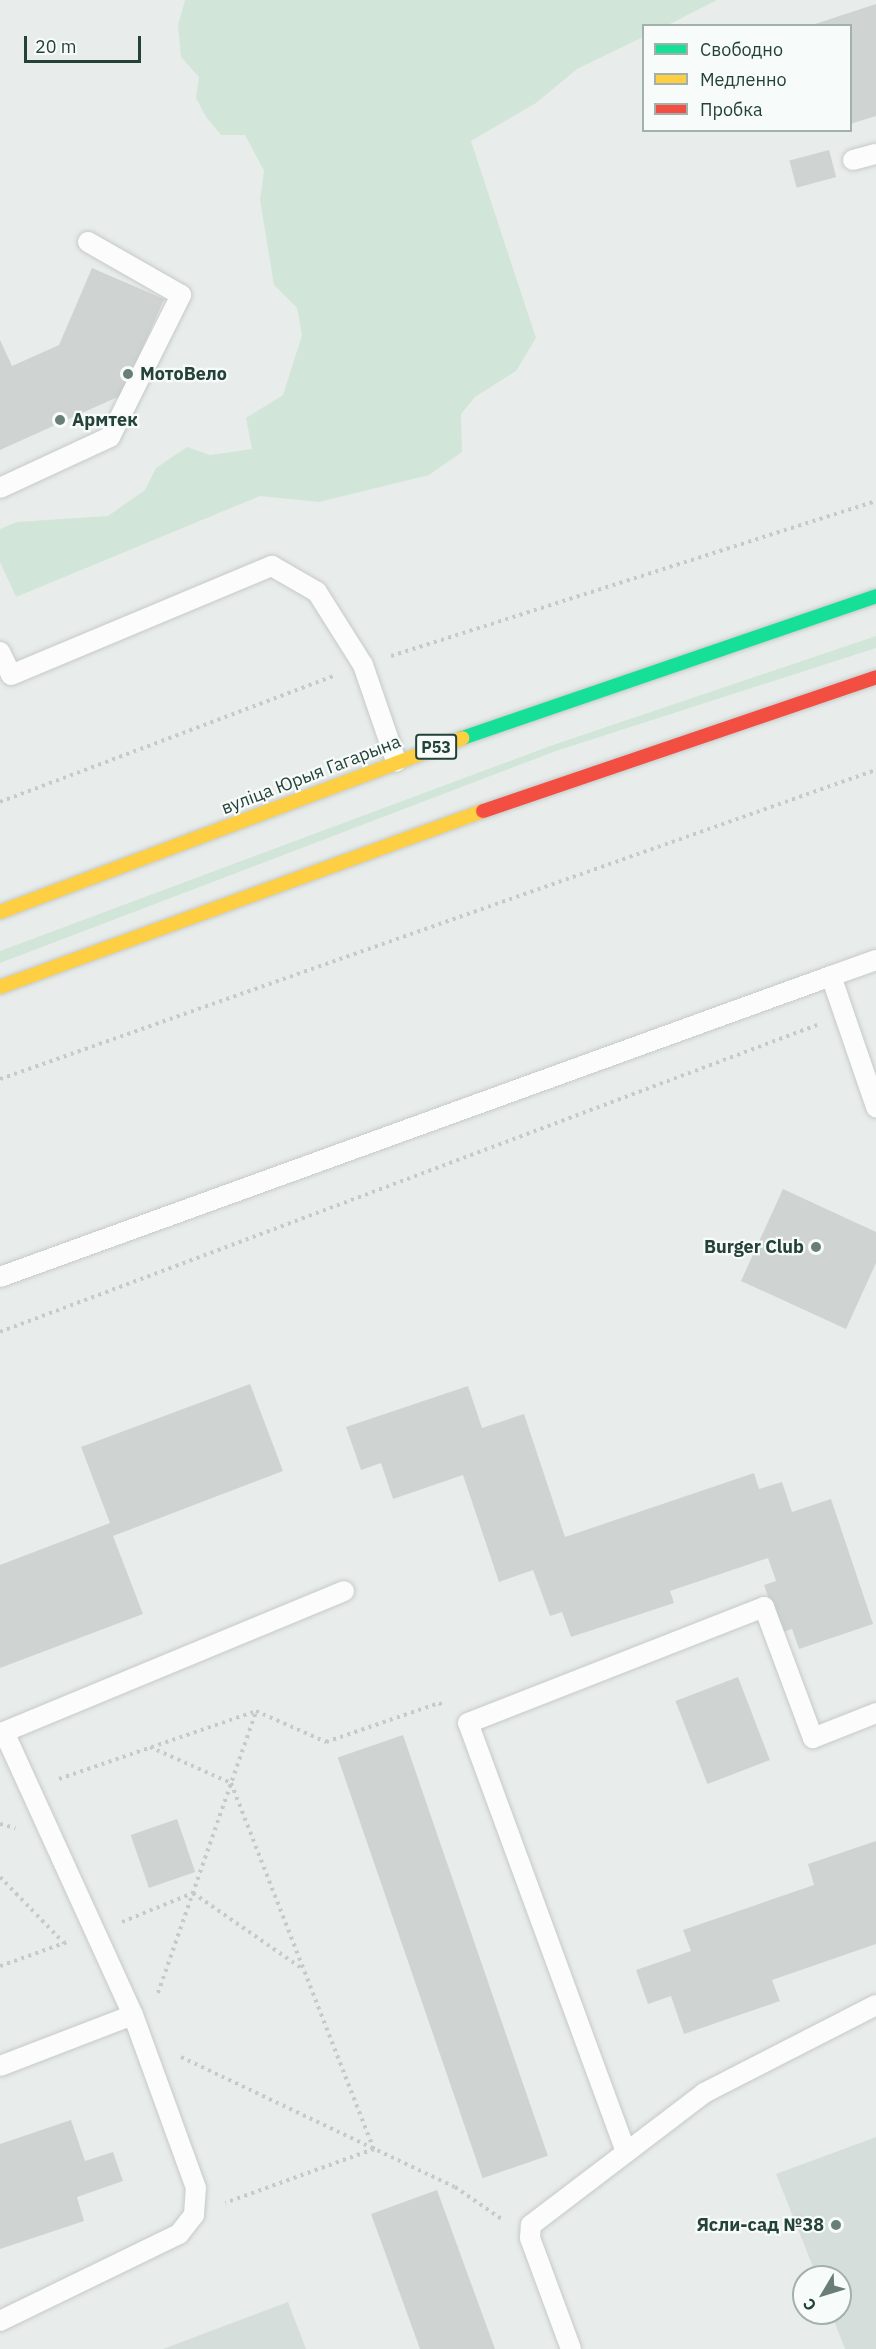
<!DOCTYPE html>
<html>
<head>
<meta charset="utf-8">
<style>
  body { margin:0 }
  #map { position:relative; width:876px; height:2349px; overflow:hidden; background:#e8edeb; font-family:"IBM Plex Sans",sans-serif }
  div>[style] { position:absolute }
  .built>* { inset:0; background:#d6dedb }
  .green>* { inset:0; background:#d1e6d8 }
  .building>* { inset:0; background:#cfd4d2; transform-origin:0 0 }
  .path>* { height:4px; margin-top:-2px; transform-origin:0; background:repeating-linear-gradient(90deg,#c3ccca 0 3px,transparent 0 7.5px) }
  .roads { filter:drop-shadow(0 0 2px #c5cac8) drop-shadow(0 0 2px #c5cac8) }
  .lane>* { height:20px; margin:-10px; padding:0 10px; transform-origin:10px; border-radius:10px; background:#fcfcfc }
  .fast>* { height:14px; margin:-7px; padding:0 7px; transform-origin:7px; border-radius:7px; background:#16e098 }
  .slow>* { height:14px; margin:-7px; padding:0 7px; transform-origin:7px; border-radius:7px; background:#ffcf43 }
  .jam>* { height:14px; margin:-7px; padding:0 7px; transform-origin:7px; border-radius:7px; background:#f24e42 }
  .dots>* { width:16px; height:16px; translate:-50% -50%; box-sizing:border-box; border:3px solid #f7fbf9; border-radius:50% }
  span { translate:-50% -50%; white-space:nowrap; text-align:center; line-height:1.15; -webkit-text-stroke:4.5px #f7fbf9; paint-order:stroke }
  .shield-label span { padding:2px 4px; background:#f7fbf9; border:2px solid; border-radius:4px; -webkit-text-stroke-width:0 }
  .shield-label { font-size:16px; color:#24423a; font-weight:700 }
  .poi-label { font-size:18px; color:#24423a; font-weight:700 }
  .left { translate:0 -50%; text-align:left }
  .right { translate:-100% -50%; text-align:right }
  .street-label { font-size:18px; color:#24423a }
  .legend { position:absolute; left:642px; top:24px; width:210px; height:108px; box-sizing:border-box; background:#f7fbf9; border:2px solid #a3b1ad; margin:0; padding:8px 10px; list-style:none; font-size:18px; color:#24423a }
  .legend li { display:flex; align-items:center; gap:12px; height:30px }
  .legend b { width:30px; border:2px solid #a3b1ad }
  .north { position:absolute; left:792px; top:2265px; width:60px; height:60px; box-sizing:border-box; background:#f7fbf9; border:2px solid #a3b1ad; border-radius:50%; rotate:232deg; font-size:16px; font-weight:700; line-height:24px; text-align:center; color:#24423a }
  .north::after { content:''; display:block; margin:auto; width:21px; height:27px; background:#697e78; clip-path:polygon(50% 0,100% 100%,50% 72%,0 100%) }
  .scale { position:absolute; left:24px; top:36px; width:117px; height:27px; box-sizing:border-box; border:3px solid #24423a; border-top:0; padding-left:8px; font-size:18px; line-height:21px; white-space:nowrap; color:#24423a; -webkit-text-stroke:4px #f7fbf9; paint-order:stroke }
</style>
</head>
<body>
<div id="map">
  <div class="built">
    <i style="clip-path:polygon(876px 2137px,876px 2349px,845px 2349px,831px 2313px,840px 2313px,840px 2277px,817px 2277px,776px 2174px)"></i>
    <i style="clip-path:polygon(288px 2302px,306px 2349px,162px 2349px,163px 2349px)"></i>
  </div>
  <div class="green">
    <i style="clip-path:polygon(185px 0,717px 0,668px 25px,644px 26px,643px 37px,577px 69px,536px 103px,471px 141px,536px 338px,516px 371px,475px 397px,461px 414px,462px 452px,429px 475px,319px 502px,260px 496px,16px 597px,0 562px,0 529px,17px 522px,108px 516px,145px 490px,156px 468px,187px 447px,210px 455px,252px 449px,246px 418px,283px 395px,302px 335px,297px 308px,274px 285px,260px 200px,264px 171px,245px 135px,221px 135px,206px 117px,196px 98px,199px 77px,181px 57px,178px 25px)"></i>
    <i style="clip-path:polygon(876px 636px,876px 648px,556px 751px,0 963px,0 951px,550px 746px)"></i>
  </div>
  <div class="building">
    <i style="clip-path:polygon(876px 4px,876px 116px,850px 124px,850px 26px,812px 25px)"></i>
    <i style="left:829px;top:150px;width:28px;height:41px;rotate:75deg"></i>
    <i style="clip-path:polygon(92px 268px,164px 299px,122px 395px,0 450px,0 340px,12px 366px,59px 345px)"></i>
    <i style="clip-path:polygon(783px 1189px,876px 1232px,876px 1263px,846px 1329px,741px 1281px)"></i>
    <i style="clip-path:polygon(250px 1384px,283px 1471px,113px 1536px,143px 1614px,0 1668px,0 1565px,110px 1523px,81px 1447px)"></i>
    <i style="clip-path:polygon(468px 1386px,482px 1428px,524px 1414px,565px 1537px,754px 1473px,759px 1489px,782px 1482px,792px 1512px,831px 1499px,873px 1624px,799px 1649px,792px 1629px,780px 1633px,764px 1585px,776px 1581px,768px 1558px,670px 1591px,674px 1603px,571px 1637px,562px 1612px,550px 1616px,533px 1570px,499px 1582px,463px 1475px,393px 1499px,381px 1463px,361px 1470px,346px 1427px)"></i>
    <i style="left:738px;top:1677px;width:89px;height:67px;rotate:69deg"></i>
    <i style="left:403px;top:1735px;width:445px;height:69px;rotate:71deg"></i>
    <i style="left:177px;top:1819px;width:56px;height:49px;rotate:71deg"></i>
    <i style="clip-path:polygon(876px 1841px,876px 1944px,772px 1980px,780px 2001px,684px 2034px,671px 1996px,648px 2004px,636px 1970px,691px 1951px,683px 1930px,814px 1885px,808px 1864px)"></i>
    <i style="clip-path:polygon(71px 2120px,85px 2161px,113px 2152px,123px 2181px,77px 2197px,84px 2221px,0 2249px,0 2144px)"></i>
    <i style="clip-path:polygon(437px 2190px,495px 2349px,420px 2349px,371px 2214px)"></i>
  </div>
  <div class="path">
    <i style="left:391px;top:656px;width:509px;rotate:-17.72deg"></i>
    <i style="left:0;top:802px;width:359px;rotate:-20.7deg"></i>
    <i style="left:0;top:1079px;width:929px;rotate:-19.43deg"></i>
    <i style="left:0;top:1332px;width:873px;rotate:-20.59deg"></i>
    <i style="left:150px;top:1747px;width:89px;rotate:24deg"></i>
    <i style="left:231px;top:1783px;width:393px;rotate:68.7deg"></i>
    <i style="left:374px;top:2149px;width:158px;rotate:160.1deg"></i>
    <i style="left:59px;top:1779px;width:208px;rotate:-19deg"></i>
    <i style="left:0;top:1824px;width:16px;rotate:15deg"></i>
    <i style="left:0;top:1877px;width:92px;rotate:45.9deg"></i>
    <i style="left:122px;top:1922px;width:77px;rotate:-22.2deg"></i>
    <i style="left:193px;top:1893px;width:135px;rotate:34.7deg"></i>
    <i style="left:0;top:1966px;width:71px;rotate:-19.7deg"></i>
    <i style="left:158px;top:1993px;width:299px;rotate:-70.8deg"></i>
    <i style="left:256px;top:1711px;width:77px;rotate:23.9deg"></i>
    <i style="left:326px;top:1742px;width:120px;rotate:-19deg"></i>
    <i style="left:439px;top:1703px;width:7px;rotate:34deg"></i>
    <i style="left:181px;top:2057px;width:303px;rotate:25.4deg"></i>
    <i style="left:455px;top:2187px;width:58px;rotate:34.5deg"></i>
  </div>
  <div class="roads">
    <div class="lane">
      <i style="left:853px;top:160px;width:24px;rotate:-15deg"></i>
      <i style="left:0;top:488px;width:121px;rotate:-24.9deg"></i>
      <i style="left:110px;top:437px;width:159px;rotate:-63.4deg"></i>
      <i style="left:181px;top:295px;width:107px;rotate:-150.3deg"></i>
      <i style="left:0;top:652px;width:25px;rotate:64deg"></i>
      <i style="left:11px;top:675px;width:283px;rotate:-22.7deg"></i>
      <i style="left:272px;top:566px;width:52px;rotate:30deg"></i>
      <i style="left:317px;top:592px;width:86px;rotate:57.8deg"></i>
      <i style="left:363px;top:665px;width:102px;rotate:71deg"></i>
      <i style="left:876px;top:960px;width:48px;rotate:160.4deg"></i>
      <i style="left:831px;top:976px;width:139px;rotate:71deg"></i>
      <i style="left:0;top:1277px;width:884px;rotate:-19.91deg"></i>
      <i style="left:0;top:2066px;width:142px;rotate:-21deg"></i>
      <i style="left:626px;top:2152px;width:457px;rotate:-110.2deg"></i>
      <i style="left:468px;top:1723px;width:318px;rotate:-21.4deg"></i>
      <i style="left:764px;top:1607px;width:140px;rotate:69.5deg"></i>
      <i style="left:813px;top:1738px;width:68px;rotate:-21.6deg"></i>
      <i style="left:0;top:2321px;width:199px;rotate:-25.9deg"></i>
      <i style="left:179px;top:2234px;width:24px;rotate:-52deg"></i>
      <i style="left:194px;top:2215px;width:27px;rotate:-86deg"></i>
      <i style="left:196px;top:2188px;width:184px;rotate:-110deg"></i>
      <i style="left:133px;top:2015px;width:311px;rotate:-114.5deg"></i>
      <i style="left:4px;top:1732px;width:368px;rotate:-22.5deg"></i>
      <i style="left:571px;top:2349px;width:118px;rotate:-110.3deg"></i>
      <i style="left:530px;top:2238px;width:13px;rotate:-86deg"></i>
      <i style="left:531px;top:2225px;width:218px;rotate:-37.3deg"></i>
      <i style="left:704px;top:2093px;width:193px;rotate:-27.1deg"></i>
    </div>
    <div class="fast">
      <i style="left:462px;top:738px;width:438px;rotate:-18.9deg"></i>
    </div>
    <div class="slow">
      <i style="left:0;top:912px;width:494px;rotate:-20.6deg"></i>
      <i style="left:0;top:987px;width:514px;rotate:-20.02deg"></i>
    </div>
    <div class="jam">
      <i style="left:483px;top:811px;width:415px;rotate:-18.8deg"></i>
    </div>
  </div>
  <div class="dots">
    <i style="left:128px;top:374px;background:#697e78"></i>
    <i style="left:60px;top:420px;background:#697e78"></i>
    <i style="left:816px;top:1247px;background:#697e78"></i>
    <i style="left:836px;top:2225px;background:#697e78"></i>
  </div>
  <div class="shield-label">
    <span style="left:436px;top:747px">Р53</span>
  </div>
  <div class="poi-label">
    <span class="left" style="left:140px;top:374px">МотоВело</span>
    <span class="left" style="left:72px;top:420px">Армтек</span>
    <span class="right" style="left:804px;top:1247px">Burger Club</span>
    <span class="right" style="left:824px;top:2225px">Ясли-сад №38</span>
  </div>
  <div class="street-label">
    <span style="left:311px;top:775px;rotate:-21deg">вуліца Юрыя Гагарына</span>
  </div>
  <ul class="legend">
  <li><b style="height:8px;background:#16e098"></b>Свободно</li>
  <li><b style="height:8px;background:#ffcf43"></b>Медленно</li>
  <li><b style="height:8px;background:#f24e42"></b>Пробка</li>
  </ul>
  <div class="north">С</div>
  <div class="scale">20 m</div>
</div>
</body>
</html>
